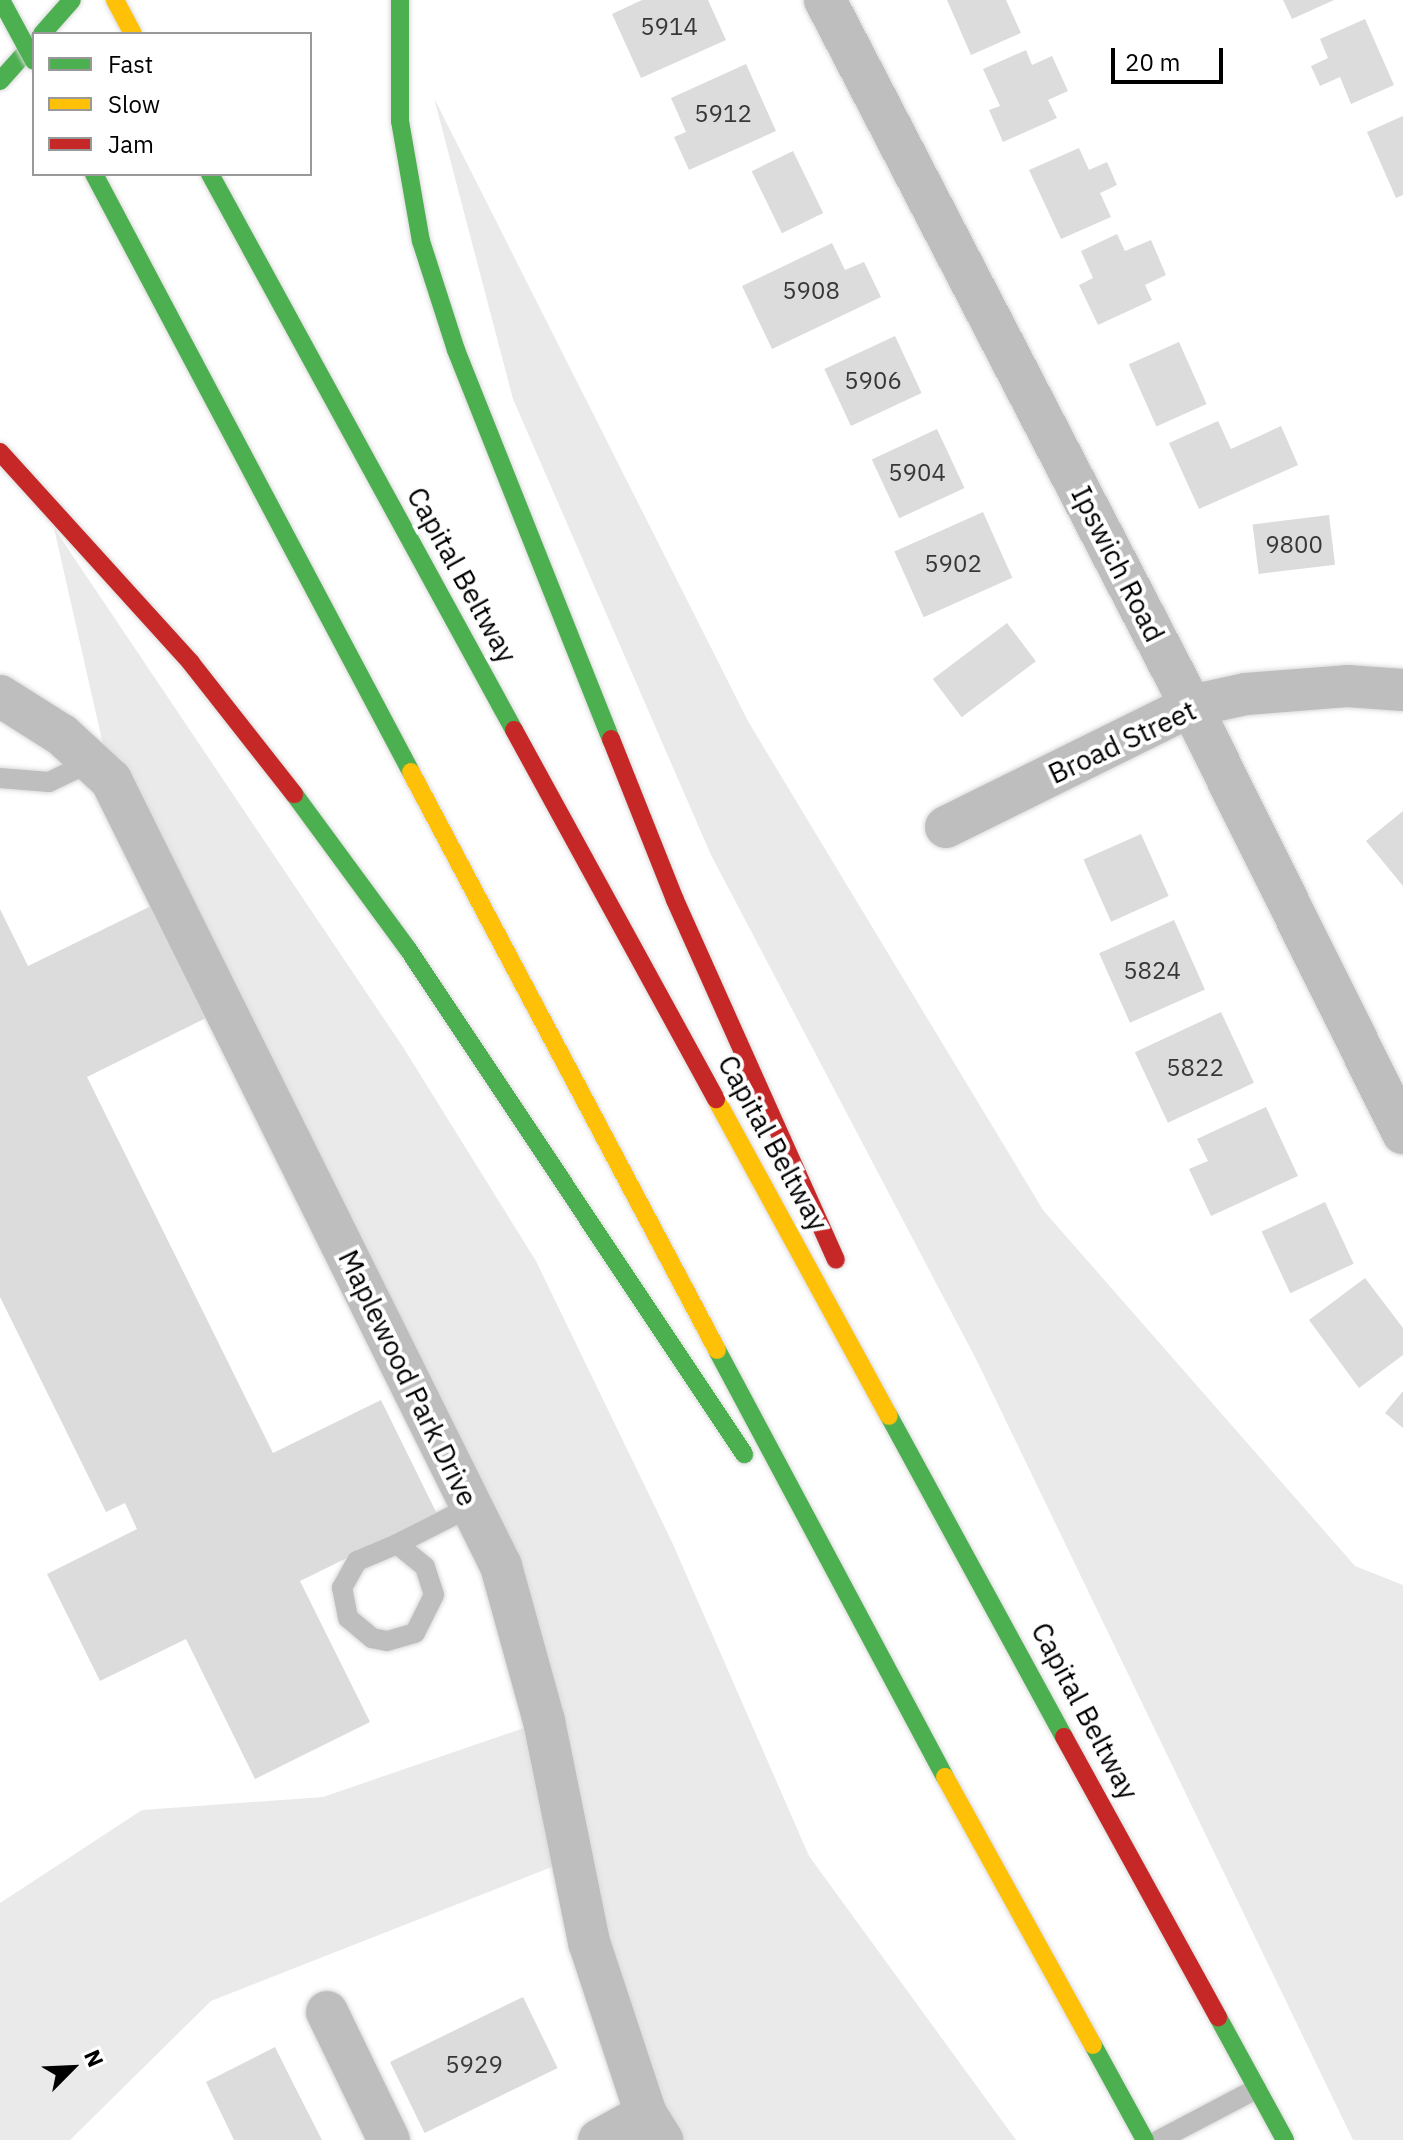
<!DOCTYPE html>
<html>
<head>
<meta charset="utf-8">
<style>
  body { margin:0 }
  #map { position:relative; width:1403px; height:2140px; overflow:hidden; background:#fff; font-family:"IBM Plex Sans",sans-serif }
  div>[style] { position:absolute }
  .green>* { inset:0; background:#eaeaea }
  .building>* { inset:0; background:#dcdcdc; transform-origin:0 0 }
  .roads { filter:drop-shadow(0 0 2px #dbdbdb) drop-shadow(0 0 2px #dbdbdb) }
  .lane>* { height:20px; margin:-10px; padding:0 10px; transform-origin:10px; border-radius:10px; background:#bebebe }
  .street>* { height:42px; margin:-21px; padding:0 21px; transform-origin:21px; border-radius:21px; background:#bebebe }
  .fast>* { height:18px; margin:-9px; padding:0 9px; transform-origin:9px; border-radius:9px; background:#4caf50 }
  .slow>* { height:18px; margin:-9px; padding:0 9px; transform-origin:9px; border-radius:9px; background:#ffc107 }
  .jam>* { height:18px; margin:-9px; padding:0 9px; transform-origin:9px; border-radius:9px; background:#c62828 }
  .bridges { filter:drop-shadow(0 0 2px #dbdbdb) drop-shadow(0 0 2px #dbdbdb) }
  .fast-bridge>* { height:18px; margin:-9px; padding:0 9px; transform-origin:9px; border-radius:9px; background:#4caf50 }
  span { translate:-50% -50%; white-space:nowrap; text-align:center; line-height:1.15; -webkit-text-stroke:8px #fff; paint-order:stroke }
  .number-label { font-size:24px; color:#373737 }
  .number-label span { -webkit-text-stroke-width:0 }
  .street-label { font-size:28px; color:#000 }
  .legend { position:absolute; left:32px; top:32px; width:280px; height:144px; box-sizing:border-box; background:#fff; border:2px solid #999; margin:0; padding:10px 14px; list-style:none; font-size:24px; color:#000 }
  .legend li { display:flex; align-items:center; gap:16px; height:40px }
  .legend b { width:40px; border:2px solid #999 }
  .north { position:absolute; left:32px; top:2028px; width:80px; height:80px; -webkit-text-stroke:6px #fff; paint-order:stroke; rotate:66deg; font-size:22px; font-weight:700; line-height:32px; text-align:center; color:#000 }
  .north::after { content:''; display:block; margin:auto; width:28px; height:36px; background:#000; clip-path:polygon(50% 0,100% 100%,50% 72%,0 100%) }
  .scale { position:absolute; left:1111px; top:48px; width:112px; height:36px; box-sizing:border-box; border:4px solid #000; border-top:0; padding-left:10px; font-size:24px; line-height:28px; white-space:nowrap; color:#000; -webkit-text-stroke:6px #fff; paint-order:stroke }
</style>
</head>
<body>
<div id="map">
  <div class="green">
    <i style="clip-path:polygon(434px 98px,749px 723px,1043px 1210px,1355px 1566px,1403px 1585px,1403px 2140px,1353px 2140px,977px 1361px,711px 855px,513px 399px)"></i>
    <i style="clip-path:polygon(54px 528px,403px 1047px,536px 1261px,672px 1542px,809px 1856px,1016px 2140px,662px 2140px,572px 1859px,211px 2001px,70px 2140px,0 2140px,0 1903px,142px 1810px,323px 1797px,544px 1721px,501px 1566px,111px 780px)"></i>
  </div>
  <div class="building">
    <i style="clip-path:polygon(642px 0,708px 0,726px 40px,641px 78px,612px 14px)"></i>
    <i style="clip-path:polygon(947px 0,1006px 0,1021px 33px,971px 55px)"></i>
    <i style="clip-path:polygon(1283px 0,1334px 0,1292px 19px)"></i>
    <i style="clip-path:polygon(1365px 19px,1394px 85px,1351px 104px,1340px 77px,1320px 86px,1311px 66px,1328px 58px,1320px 39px)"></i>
    <i style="clip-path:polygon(1026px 50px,1032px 65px,1052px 56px,1068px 91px,1048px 100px,1057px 118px,1003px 142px,989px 110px,1000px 106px,983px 69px)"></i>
    <i style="clip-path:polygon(746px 64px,776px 131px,689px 170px,674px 137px,686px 132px,671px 98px)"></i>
    <i style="clip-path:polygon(1403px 116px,1403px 195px,1396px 198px,1367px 132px)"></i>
    <i style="clip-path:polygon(1079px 148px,1089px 170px,1107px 162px,1117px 185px,1100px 193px,1111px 217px,1061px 239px,1029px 170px)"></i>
    <i style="left:793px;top:151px;width:69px;height:46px;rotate:64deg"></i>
    <i style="clip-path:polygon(1117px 234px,1125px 251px,1151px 240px,1166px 275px,1145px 285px,1152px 300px,1098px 325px,1079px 285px,1093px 278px,1081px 251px)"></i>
    <i style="clip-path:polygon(832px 243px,845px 270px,864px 262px,881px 297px,772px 349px,742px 286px)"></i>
    <i style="left:895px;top:336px;width:63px;height:78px;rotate:65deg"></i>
    <i style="left:1179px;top:342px;width:68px;height:55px;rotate:66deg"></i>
    <i style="clip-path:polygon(1218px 421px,1231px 449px,1281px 426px,1298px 465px,1199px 509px,1169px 443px)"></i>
    <i style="left:937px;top:429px;width:65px;height:72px;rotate:65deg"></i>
    <i style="left:983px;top:512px;width:72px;height:97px;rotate:66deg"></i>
    <i style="left:1329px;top:515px;width:50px;height:77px;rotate:83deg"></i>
    <i style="left:1007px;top:623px;width:48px;height:93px;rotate:53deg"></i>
    <i style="clip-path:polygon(1403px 811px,1403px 886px,1366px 841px)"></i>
    <i style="left:1141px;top:834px;width:68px;height:63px;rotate:66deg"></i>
    <i style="clip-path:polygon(151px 906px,206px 1018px,87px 1077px,273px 1453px,381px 1400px,437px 1514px,300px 1581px,370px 1722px,255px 1779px,186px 1639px,100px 1681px,47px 1574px,137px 1529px,125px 1503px,106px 1512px,0 1297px,0 909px,28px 966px)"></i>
    <i style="left:1174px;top:920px;width:76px;height:82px;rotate:66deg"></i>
    <i style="left:1221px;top:1012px;width:78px;height:95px;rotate:65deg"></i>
    <i style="clip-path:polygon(1266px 1107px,1298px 1176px,1211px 1216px,1189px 1169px,1208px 1161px,1197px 1139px)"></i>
    <i style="left:1325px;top:1202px;width:68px;height:70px;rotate:65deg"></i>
    <i style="clip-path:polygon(1365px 1278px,1403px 1328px,1403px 1355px,1359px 1388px,1309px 1320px)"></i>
    <i style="clip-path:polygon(1403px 1391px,1403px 1428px,1385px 1413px)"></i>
    <i style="left:523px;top:1997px;width:79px;height:148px;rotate:64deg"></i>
    <i style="clip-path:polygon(275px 2047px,297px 2091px,322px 2140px,234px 2140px,206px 2082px)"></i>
  </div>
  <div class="roads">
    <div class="lane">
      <i style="left:0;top:778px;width:49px;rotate:4.7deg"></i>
      <i style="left:49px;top:782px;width:47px;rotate:-25.5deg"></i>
      <i style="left:397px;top:1544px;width:36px;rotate:39deg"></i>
      <i style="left:425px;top:1567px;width:29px;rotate:72deg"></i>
      <i style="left:434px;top:1595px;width:42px;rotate:116.6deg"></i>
      <i style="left:415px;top:1633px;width:29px;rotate:164deg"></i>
      <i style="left:387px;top:1641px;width:15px;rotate:-169deg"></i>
      <i style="left:372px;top:1638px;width:31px;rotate:-140deg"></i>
      <i style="left:348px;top:1618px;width:31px;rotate:-101deg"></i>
      <i style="left:342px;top:1588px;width:31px;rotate:-61deg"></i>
      <i style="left:357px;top:1561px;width:43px;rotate:-23deg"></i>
      <i style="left:397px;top:1544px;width:84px;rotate:-26.9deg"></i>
      <i style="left:1159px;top:2140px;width:110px;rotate:-27.7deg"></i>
    </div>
    <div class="street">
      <i style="left:825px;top:0;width:795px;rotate:62.6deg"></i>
      <i style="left:1191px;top:706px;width:477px;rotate:63.6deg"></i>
      <i style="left:0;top:696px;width:73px;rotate:32.2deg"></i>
      <i style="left:62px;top:735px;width:67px;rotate:42.6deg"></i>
      <i style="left:111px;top:780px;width:877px;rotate:63.61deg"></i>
      <i style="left:501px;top:1566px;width:161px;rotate:74.5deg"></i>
      <i style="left:544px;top:1721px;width:226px;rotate:78.5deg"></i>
      <i style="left:589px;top:1942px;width:181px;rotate:71.7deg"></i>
      <i style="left:646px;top:2114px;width:31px;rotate:58deg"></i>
      <i style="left:946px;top:827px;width:273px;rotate:-26.3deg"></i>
      <i style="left:1191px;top:706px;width:56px;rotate:-12.3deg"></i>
      <i style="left:1246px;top:694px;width:101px;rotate:-4.5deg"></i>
      <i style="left:1347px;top:686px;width:56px;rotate:4.1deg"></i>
      <i style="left:327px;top:2012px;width:142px;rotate:64.2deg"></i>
      <i style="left:599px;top:2140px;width:54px;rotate:-29deg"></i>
    </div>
    <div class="fast">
      <i style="left:400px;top:0;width:121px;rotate:90deg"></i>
      <i style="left:400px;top:121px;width:122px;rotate:80.1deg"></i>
      <i style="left:421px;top:241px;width:114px;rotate:72.2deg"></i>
      <i style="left:456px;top:350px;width:419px;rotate:68.3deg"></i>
      <i style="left:42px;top:34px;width:45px;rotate:-48.6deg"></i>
      <i style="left:0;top:81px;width:51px;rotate:-48.2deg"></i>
      <i style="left:94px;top:174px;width:677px;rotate:62.07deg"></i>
      <i style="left:210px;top:174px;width:634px;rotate:61.33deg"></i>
      <i style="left:294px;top:794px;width:192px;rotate:53.7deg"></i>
      <i style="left:408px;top:949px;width:607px;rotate:56.36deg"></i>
      <i style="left:717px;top:1350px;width:484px;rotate:61.9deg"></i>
      <i style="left:889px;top:1416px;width:366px;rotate:61.4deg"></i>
      <i style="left:1218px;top:2017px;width:140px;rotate:61.4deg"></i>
      <i style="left:1093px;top:2045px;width:108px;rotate:61.3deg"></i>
    </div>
    <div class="slow">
      <i style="left:115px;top:0;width:38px;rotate:62deg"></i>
      <i style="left:411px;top:772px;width:654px;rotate:62.1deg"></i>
      <i style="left:716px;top:1099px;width:361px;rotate:61.4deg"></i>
      <i style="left:945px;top:1777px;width:306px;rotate:61.1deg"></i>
    </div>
    <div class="jam">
      <i style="left:0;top:452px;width:285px;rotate:47.8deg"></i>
      <i style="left:191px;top:663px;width:167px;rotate:51.8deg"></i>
      <i style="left:514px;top:730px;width:421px;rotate:61.3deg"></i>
      <i style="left:611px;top:739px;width:173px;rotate:68.3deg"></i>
      <i style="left:675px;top:900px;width:394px;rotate:65.9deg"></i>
      <i style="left:1064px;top:1737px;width:320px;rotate:61.2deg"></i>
    </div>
  </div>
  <div class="bridges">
    <div class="fast-bridge">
      <i style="left:1px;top:0;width:69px;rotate:61.6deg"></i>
    </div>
  </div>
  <div class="number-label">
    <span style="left:669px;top:27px">5914</span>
    <span style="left:723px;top:114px">5912</span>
    <span style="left:811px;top:291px">5908</span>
    <span style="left:873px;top:381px">5906</span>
    <span style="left:917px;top:473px">5904</span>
    <span style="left:1294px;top:545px">9800</span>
    <span style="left:953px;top:564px">5902</span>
    <span style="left:1152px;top:971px">5824</span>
    <span style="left:1195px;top:1068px">5822</span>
    <span style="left:474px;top:2065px">5929</span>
  </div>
  <div class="street-label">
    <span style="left:1118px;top:564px;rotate:63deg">Ipswich Road</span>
    <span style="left:462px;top:575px;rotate:61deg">Capital Beltway</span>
    <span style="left:1122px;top:742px;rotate:-25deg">Broad Street</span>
    <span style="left:773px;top:1143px;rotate:61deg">Capital Beltway</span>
    <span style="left:408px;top:1378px;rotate:64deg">Maplewood Park Drive</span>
    <span style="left:1085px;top:1711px;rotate:62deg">Capital Beltway</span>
  </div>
  <ul class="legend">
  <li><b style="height:10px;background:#4caf50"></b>Fast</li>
  <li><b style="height:10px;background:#ffc107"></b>Slow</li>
  <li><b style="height:10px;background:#c62828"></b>Jam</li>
  </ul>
  <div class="north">N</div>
  <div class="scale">20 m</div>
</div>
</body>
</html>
